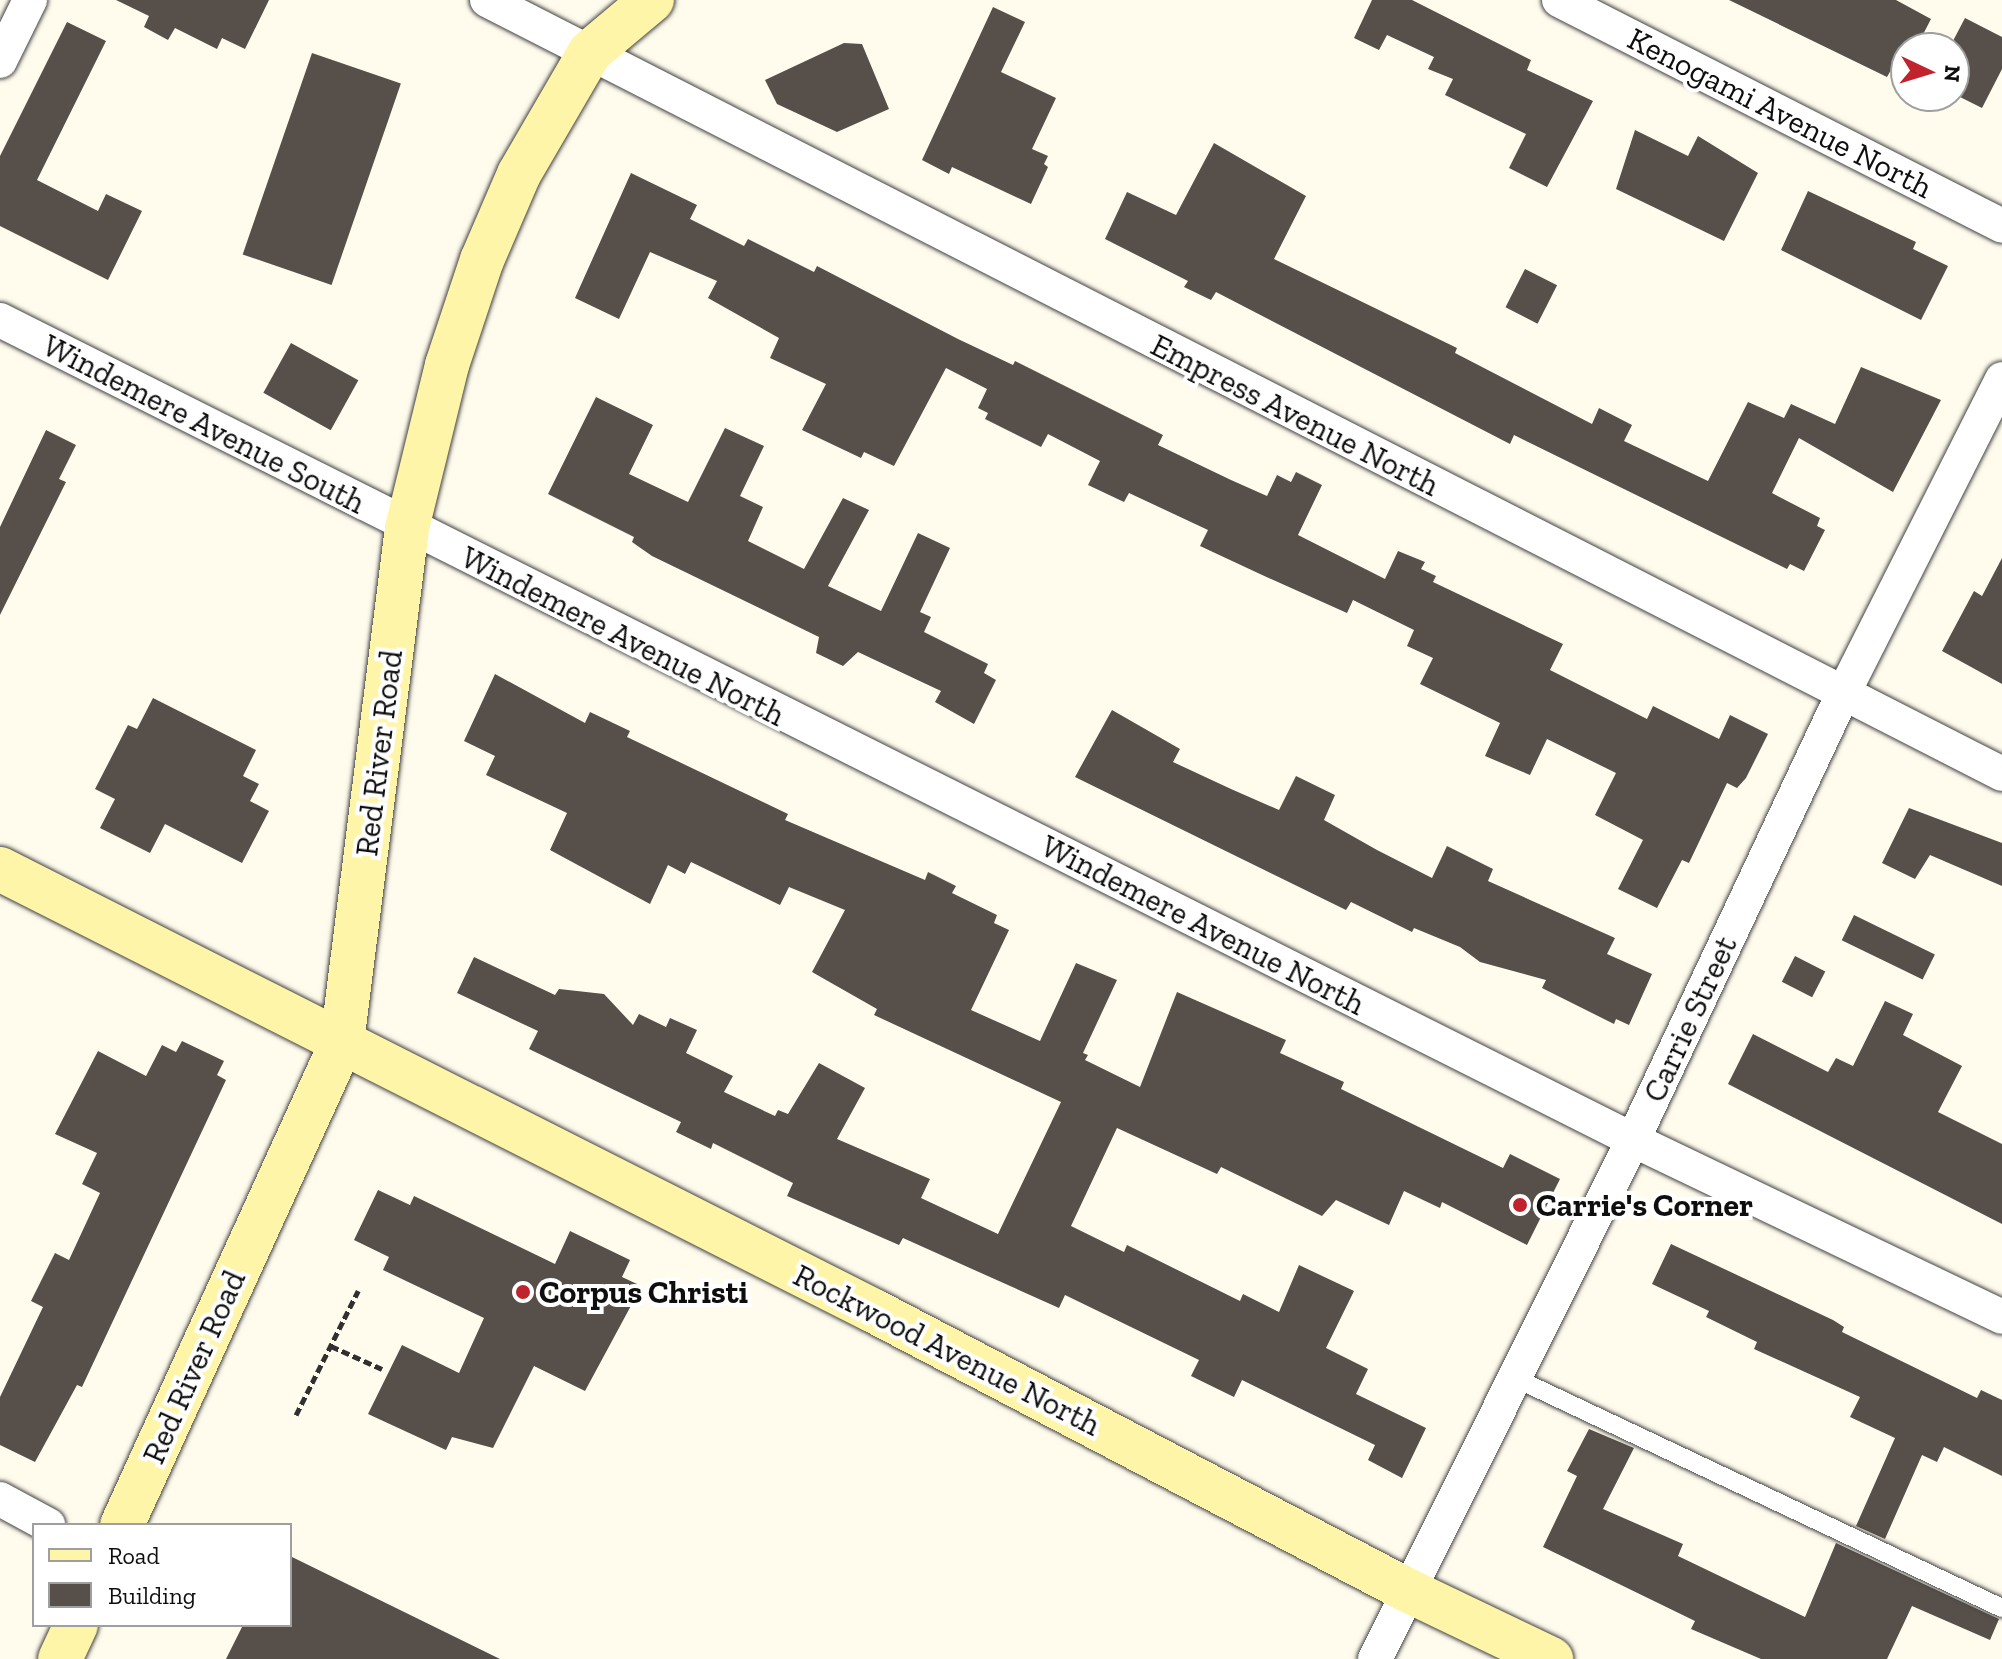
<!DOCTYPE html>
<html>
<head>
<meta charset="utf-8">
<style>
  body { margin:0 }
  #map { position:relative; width:2002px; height:1659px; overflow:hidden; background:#fffcee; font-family:"Zilla Slab",serif }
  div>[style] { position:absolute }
  .building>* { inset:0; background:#564f4a; transform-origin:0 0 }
  .path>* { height:5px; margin-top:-2.5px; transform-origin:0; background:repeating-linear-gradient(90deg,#303030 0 8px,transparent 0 12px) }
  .roads { filter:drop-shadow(0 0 2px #414141) drop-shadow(0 0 2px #414141) }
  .lane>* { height:18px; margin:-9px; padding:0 9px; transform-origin:9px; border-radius:9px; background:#fff }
  .street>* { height:34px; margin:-17px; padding:0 17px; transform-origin:17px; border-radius:17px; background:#fff }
  .secondary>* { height:44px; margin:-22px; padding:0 22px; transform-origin:22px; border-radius:22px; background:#fff5a9 }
  .dots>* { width:22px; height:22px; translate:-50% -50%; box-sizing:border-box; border:4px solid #fff; border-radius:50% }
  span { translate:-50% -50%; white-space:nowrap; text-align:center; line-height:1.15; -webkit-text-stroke:8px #fff; paint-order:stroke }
  .street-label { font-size:32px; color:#0e0e0e }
  .poi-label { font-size:32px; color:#0e0e0e; font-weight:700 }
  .left { translate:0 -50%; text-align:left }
  .legend { position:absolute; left:32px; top:1523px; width:260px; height:104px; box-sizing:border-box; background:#fff; border:2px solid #9f9f9f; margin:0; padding:10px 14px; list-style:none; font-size:24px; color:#0e0e0e }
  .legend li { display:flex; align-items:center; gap:16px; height:40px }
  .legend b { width:40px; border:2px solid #9f9f9f }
  .north { position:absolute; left:1890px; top:32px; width:80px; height:80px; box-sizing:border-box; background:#fff; border:2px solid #9f9f9f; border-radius:50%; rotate:94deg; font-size:22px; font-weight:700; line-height:32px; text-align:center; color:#0e0e0e }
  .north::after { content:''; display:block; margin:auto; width:28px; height:36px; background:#c0232c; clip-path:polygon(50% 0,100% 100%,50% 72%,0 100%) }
</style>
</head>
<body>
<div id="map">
  <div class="building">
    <i style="clip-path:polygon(116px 0,269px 0,245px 49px,222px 38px,217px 49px,175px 28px,168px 40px,144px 27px,149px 16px)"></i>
    <i style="clip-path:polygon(1372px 0,1412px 0,1531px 60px,1527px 70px,1593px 101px,1547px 187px,1509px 168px,1526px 134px,1445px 95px,1453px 79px,1428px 69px,1434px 57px,1387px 35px,1379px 50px,1354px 38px)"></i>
    <i style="clip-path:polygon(1729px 0,1896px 0,1931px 19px,1916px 48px,1906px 48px,1901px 76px,1891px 70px,1887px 77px)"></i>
    <i style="clip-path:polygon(993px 7px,1025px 22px,1001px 72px,1056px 98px,1032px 149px,1048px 156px,1044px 164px,1048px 167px,1031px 204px,952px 167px,949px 174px,922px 160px)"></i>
    <i style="clip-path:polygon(1965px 18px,2002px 37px,2002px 69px,1982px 108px,1954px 94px,1954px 39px)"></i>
    <i style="clip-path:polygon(67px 22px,106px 41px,37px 180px,98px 211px,106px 194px,142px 211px,108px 280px,0 226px,0 156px)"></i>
    <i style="clip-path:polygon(844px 43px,862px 44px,889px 109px,837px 132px,777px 104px,765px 80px)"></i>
    <i style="left:312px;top:53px;width:94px;height:213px;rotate:19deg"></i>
    <i style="clip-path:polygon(1635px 130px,1688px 156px,1698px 136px,1758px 173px,1724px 241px,1616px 189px)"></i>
    <i style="clip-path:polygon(1214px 143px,1306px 196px,1274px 259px,1457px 348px,1455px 353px,1592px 424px,1599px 408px,1632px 425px,1624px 441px,1708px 481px,1748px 402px,1784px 418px,1791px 404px,1835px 424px,1861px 367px,1941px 400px,1893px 492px,1799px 438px,1772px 493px,1820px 518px,1817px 526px,1825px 530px,1804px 571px,1790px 564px,1787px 569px,1514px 435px,1510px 444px,1216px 292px,1211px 300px,1184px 287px,1188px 281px,1105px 239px,1127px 192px,1176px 215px)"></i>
    <i style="clip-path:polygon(631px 173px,697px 205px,690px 219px,744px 246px,748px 239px,814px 272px,817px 266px,958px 339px,1013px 365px,1015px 361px,1163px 435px,1158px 445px,1231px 480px,1267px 496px,1277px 475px,1291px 482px,1296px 472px,1322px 485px,1298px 535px,1385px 579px,1398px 551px,1425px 562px,1421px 569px,1436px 576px,1433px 582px,1563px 644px,1550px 670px,1647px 719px,1653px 706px,1719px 739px,1730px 715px,1768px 734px,1746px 778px,1737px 788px,1727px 783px,1689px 863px,1682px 860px,1657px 908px,1618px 889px,1643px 840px,1595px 815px,1616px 773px,1547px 739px,1530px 775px,1485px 756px,1500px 723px,1420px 684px,1433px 658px,1407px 646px,1414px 630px,1353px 600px,1347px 613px,1260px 574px,1200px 546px,1208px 530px,1129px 493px,1124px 502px,1088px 485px,1100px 461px,1048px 434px,1041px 447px,985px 419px,988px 413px,978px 408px,987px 389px,946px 368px,894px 466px,864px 452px,861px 458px,802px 430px,826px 384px,770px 358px,779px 338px,708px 298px,717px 281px,650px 252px,619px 319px,575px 298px)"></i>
    <i style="clip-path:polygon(1808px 191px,1916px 242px,1913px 249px,1948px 266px,1921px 320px,1781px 250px)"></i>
    <i style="left:1525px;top:269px;width:36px;height:43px;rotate:27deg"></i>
    <i style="left:291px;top:343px;width:77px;height:57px;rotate:29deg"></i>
    <i style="clip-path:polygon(596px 397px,653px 425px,629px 474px,688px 502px,725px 428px,764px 446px,740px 496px,763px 507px,748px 541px,804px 569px,843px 498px,869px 510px,828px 586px,881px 611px,918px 533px,950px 548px,920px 612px,931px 617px,924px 632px,988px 664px,984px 673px,996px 680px,974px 724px,935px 702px,941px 691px,858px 652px,843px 666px,816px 653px,819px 637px,652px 556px,632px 542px,634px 537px,548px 494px)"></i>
    <i style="clip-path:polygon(46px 430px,76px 445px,59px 479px,66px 482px,0 615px,0 527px)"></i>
    <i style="clip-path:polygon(2002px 558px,2002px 684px,1942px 651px,1974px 591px,1982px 596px)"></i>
    <i style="clip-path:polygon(495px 674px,585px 723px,590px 712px,630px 731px,627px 737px,788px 814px,785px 820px,925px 880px,928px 872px,956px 886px,952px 893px,997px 915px,994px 923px,1009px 930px,971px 1010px,1040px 1041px,1076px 963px,1117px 980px,1083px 1053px,1088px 1055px,1085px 1060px,1140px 1087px,1177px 992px,1286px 1040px,1280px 1053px,1344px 1082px,1341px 1089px,1503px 1168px,1510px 1154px,1560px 1179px,1527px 1245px,1442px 1202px,1440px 1208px,1404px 1191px,1389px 1225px,1336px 1200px,1322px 1216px,1221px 1167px,1217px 1174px,1117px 1128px,1071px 1226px,1124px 1252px,1127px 1245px,1240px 1301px,1243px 1294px,1279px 1312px,1299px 1265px,1354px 1291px,1326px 1348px,1368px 1369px,1356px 1394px,1426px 1428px,1402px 1478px,1368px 1460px,1375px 1445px,1242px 1380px,1234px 1397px,1191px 1376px,1199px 1360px,1065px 1295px,1059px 1308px,903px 1238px,899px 1245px,787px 1196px,793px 1183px,713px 1143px,711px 1149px,676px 1132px,681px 1122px,529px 1049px,538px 1031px,457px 993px,474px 957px,555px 995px,559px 989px,604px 994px,633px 1025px,639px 1014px,666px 1027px,670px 1018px,697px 1030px,686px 1053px,733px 1076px,724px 1092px,775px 1116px,778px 1110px,788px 1114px,819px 1063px,865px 1088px,837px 1139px,930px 1179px,921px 1198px,998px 1234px,1061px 1102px,874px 1015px,877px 1009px,812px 972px,845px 910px,789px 887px,780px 905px,691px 862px,685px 874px,668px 865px,650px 904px,550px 850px,567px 813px,486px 775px,495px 756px,464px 741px)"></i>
    <i style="clip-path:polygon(153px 698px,256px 750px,243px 776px,259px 784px,250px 801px,269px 811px,242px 863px,165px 824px,150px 853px,100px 828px,115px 799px,95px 789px,128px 725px,137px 729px)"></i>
    <i style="clip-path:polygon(1112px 710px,1180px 749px,1173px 762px,1231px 789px,1279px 810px,1296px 776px,1335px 795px,1324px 820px,1377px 850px,1432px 878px,1447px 846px,1493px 869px,1488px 881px,1615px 938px,1607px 954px,1652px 974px,1629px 1025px,1616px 1019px,1614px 1024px,1542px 988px,1546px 980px,1480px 962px,1460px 947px,1414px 928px,1412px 932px,1351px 902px,1346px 910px,1075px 777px)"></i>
    <i style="clip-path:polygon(1909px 808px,2002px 843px,2002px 886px,1930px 855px,1915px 879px,1882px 863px)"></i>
    <i style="left:1854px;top:915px;width:90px;height:28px;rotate:26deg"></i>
    <i style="left:1795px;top:956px;width:34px;height:29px;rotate:27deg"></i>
    <i style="clip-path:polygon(1885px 1001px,1913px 1014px,1903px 1035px,1962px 1066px,1938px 1112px,2002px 1144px,2002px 1224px,1728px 1084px,1753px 1034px,1828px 1072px,1836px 1058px,1853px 1066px)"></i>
    <i style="clip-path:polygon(182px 1041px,224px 1061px,217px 1075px,226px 1080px,82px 1387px,77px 1385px,35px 1462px,0 1445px,0 1397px,43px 1307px,31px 1301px,55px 1253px,69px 1260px,100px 1193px,82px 1184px,97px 1153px,55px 1134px,98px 1051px,146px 1076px,162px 1045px,176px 1052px)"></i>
    <i style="clip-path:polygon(378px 1190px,410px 1205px,414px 1196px,555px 1264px,570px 1231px,630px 1260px,622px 1277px,637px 1284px,633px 1302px,585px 1391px,534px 1366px,493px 1448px,452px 1437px,446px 1450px,368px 1414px,402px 1345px,459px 1373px,484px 1318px,383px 1270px,389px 1257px,354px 1240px)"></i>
    <i style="clip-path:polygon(1671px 1244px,1833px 1320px,1844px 1327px,1842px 1332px,1977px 1398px,1981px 1390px,2002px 1400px,2002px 1476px,1944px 1447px,1937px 1462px,1922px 1455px,1885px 1539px,1856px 1526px,1895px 1438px,1850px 1417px,1860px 1397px,1754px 1349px,1757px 1342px,1706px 1317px,1709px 1311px,1652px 1284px)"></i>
    <i style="clip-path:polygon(1589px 1429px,1634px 1448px,1603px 1509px,1683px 1544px,1678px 1556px,1805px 1617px,1836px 1543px,1999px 1619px,1990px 1640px,1912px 1606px,1887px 1659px,1761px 1659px,1691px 1629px,1695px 1621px,1543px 1547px,1577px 1476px,1567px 1471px)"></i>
    <i style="clip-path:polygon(290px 1556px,500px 1659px,226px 1659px,243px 1625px,290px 1625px)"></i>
  </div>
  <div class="path">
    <i style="left:331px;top:1346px;width:56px;rotate:24.3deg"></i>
    <i style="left:296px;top:1415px;width:139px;rotate:-63.4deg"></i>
  </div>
  <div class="roads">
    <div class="lane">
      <i style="left:1513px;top:1377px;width:541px;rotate:25.29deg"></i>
    </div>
    <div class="street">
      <i style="left:487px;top:0;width:1701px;rotate:27.06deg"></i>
      <i style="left:1559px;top:0;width:497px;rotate:27deg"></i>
      <i style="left:0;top:61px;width:68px;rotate:-63.8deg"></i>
      <i style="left:0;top:320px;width:1827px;rotate:26.66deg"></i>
      <i style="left:1633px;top:1140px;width:409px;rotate:25.6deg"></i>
      <i style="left:0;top:1499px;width:55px;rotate:28.4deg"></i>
      <i style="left:1375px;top:1659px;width:580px;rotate:-63.57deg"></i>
      <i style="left:1633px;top:1140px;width:491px;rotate:-64.8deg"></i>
      <i style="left:1842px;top:696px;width:355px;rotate:-63.2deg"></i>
    </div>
    <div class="secondary">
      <i style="left:0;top:869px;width:979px;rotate:26.83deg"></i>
      <i style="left:874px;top:1311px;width:602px;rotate:27.63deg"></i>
      <i style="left:1407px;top:1590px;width:160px;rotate:25.6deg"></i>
      <i style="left:122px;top:1525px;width:531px;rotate:-65.51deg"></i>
      <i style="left:342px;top:1042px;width:518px;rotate:-82.79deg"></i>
      <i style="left:407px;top:528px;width:168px;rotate:-76.2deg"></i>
      <i style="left:447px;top:365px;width:111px;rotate:-71.6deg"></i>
      <i style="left:482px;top:260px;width:94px;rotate:-66.7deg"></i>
      <i style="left:519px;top:174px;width:141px;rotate:-59.8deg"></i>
      <i style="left:590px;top:52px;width:81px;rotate:-40deg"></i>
      <i style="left:60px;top:1659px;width:38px;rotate:-65deg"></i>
    </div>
  </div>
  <div class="dots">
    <i style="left:1520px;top:1205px;background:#c0232c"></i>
    <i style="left:523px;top:1292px;background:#c0232c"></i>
  </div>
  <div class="street-label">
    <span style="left:1780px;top:113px;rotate:27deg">Kenogami Avenue North</span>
    <span style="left:1295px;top:415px;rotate:27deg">Empress Avenue North</span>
    <span style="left:204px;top:424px;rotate:27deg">Windemere Avenue South</span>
    <span style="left:623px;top:636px;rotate:27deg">Windemere Avenue North</span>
    <span style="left:379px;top:753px;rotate:-83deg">Red River Road</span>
    <span style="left:1203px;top:925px;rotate:27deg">Windemere Avenue North</span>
    <span style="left:1690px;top:1019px;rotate:-65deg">Carrie Street</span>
    <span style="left:947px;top:1350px;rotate:27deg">Rockwood Avenue North</span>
    <span style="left:194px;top:1367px;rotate:-66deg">Red River Road</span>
  </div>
  <div class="poi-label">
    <span class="left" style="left:1536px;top:1205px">Carrie's Corner</span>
    <span class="left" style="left:539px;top:1292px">Corpus Christi</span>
  </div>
  <ul class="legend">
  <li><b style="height:10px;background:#fff5a9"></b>Road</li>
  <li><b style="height:22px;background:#564f4a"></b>Building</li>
  </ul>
  <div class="north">N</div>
</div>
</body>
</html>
